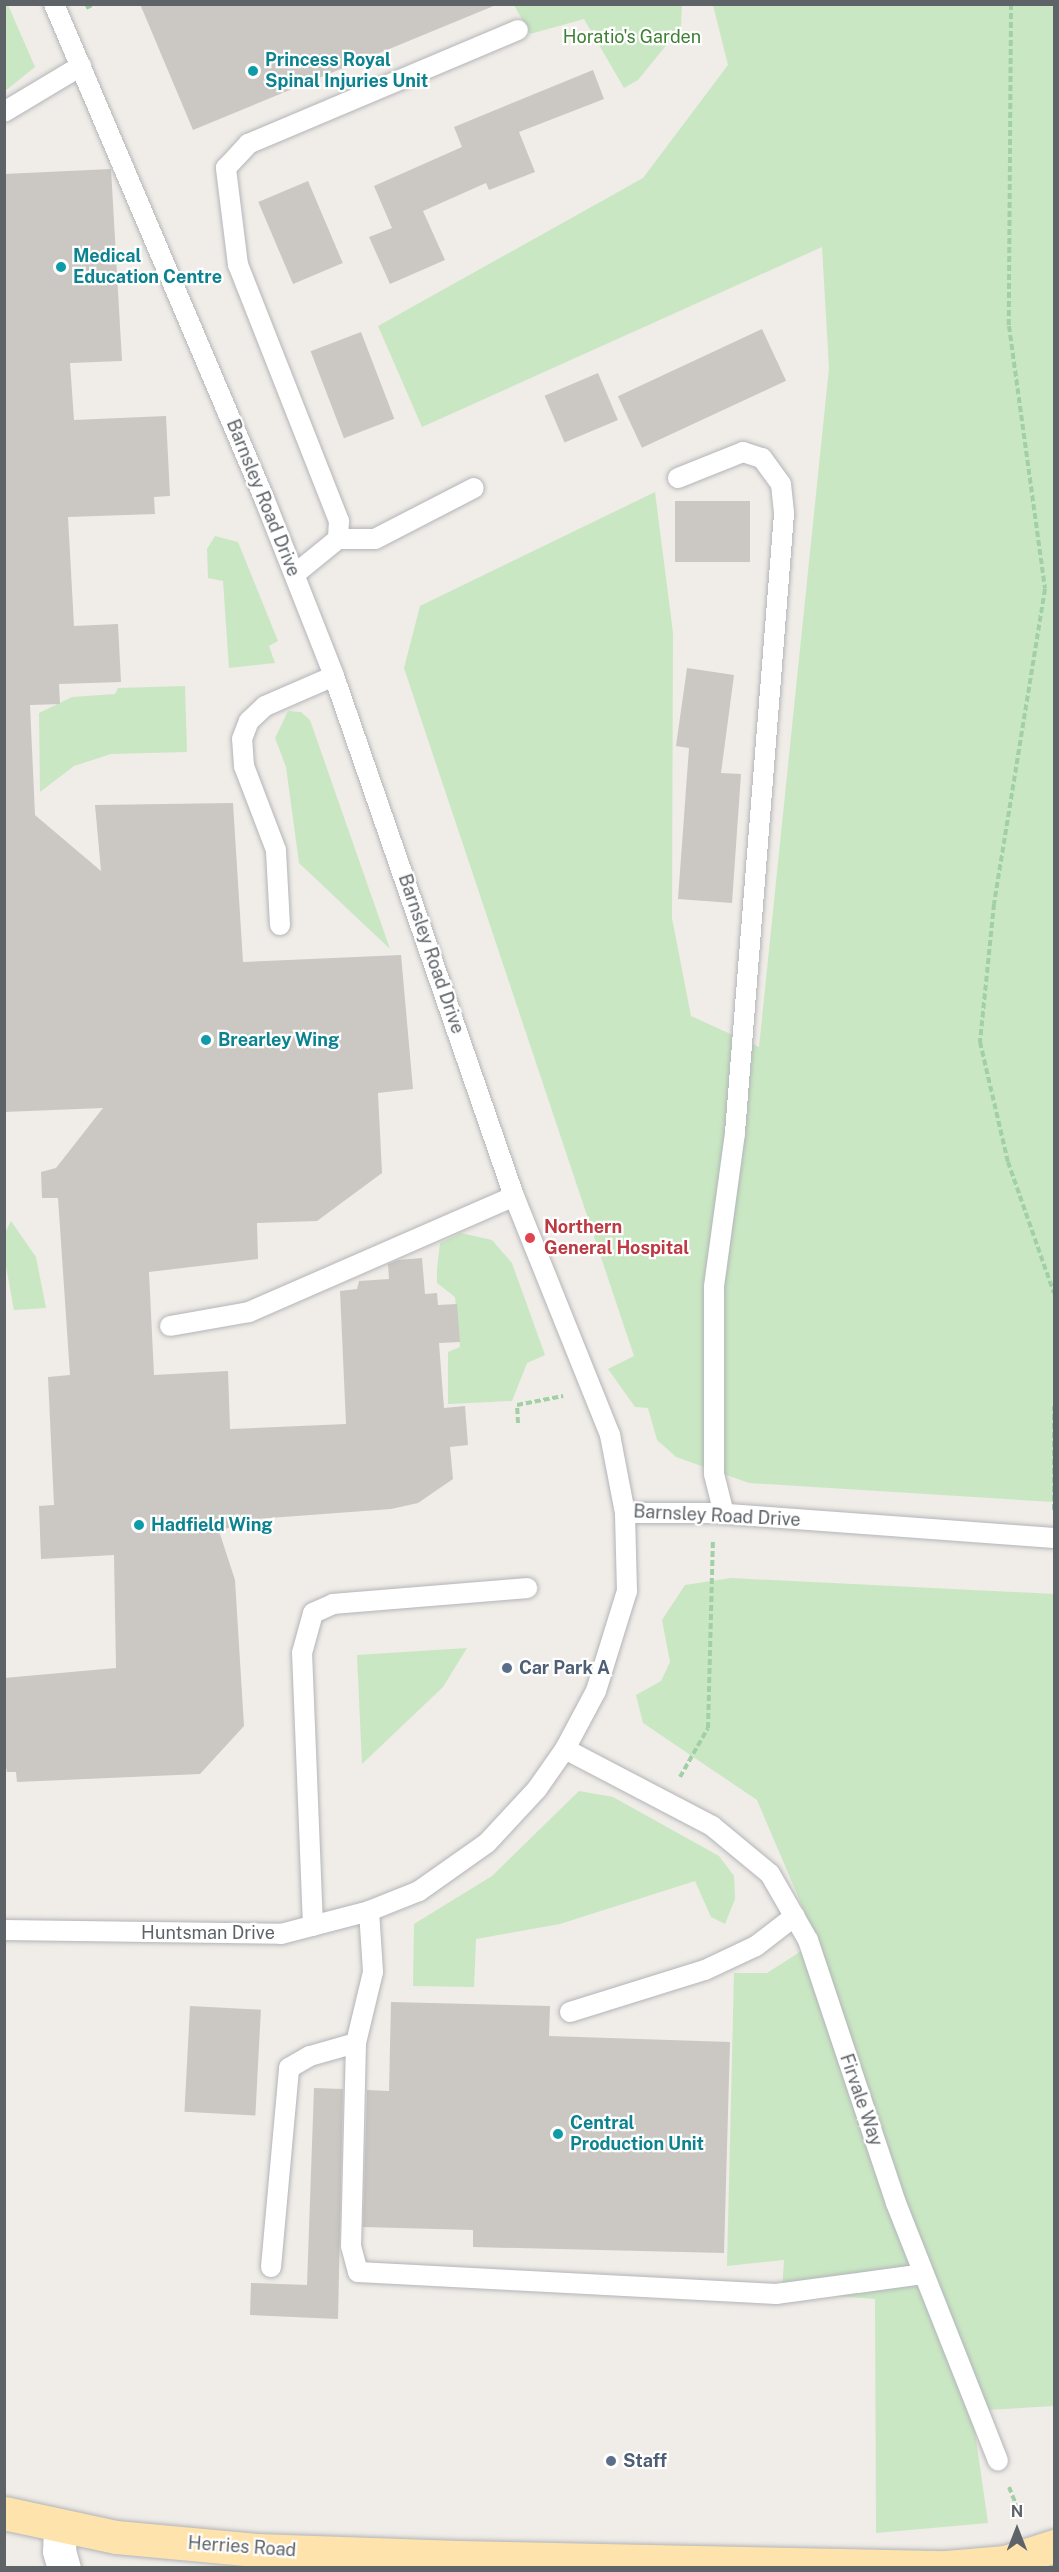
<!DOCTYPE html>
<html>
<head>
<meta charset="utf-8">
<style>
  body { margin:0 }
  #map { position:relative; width:1059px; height:2572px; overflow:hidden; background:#f0ece7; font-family:"Public Sans",sans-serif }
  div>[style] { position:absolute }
  .green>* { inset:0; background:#cae7c3 }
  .building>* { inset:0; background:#cbc7c3; transform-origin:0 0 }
  .path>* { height:4px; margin-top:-2px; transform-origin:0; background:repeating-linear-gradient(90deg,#a1d0a6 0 6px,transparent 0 9px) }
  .roads { filter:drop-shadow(0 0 2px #b2b5b9) drop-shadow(0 0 2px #b2b5b9) }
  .service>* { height:20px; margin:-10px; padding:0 10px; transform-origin:10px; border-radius:10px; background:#fff }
  .minor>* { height:33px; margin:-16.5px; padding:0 16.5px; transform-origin:16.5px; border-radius:16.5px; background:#fff }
  .primary>* { height:33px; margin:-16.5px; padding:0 16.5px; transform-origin:16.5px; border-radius:16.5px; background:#ffe3ad }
  .dots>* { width:16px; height:16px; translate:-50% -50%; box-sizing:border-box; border:3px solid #fff; border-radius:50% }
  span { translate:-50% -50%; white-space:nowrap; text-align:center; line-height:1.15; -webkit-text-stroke:4.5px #fff; paint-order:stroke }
  .park-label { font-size:18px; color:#3e8034 }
  .culture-label { font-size:18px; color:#0d838f; font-weight:700 }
  .left { translate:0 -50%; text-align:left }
  .street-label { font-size:18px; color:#5e6367 }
  .health-label { font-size:18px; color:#be3a42; font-weight:700 }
  .service-label { font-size:18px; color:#4e5e75; font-weight:700 }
  .frame { position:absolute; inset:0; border:6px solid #5e6367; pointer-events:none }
  .north { position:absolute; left:987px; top:2500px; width:60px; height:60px; -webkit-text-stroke:4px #fff; paint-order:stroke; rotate:0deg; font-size:16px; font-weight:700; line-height:24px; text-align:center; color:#5e6367 }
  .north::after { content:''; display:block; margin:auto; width:21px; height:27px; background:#5e6367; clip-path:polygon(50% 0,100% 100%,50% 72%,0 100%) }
</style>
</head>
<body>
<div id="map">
  <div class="green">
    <i style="clip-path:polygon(8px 5px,35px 67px,5px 91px,4px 5px)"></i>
    <i style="clip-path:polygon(514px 5px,682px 5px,681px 27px,638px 80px,624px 88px,584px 19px,530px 34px)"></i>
    <i style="clip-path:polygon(713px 5px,1054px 5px,1054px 1502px,749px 1483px,676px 1457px,657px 1440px,648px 1408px,635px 1407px,608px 1369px,634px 1356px,404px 668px,420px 606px,655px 492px,673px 633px,672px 918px,691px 1016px,759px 1047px,829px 368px,822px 247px,422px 427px,378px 326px,643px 178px,728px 65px)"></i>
    <i style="clip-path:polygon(215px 536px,238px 542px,278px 641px,269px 646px,275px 663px,229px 668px,223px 581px,208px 578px,207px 549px)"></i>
    <i style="clip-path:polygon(185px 686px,187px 752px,111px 754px,74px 766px,40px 792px,39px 713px,72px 697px,115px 694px,118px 688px)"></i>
    <i style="clip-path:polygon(288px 711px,301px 712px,310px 720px,390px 949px,299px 863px,286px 767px,275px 738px)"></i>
    <i style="clip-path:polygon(11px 1221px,36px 1257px,46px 1308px,14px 1310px,5px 1261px,5px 1233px)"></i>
    <i style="clip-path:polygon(461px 1233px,492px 1240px,512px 1263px,545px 1355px,527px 1363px,512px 1401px,448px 1404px,448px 1352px,460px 1347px,455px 1297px,437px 1283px,437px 1269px,440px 1243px)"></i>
    <i style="clip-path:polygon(731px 1578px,1054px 1594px,1054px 2406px,972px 2411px,988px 2523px,876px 2533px,875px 2299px,782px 2292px,784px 2260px,727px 2266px,734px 1973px,767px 1973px,817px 1941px,757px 1800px,643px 1723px,636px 1695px,661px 1681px,670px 1662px,662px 1620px,685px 1585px)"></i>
    <i style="clip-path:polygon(467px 1648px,443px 1687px,362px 1764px,357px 1655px)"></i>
    <i style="clip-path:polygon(579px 1791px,613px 1797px,719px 1856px,734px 1876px,735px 1899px,725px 1924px,711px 1917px,695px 1881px,560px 1924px,476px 1939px,474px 1987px,413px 1986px,414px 1924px,492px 1876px)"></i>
  </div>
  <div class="building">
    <i style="clip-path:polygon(140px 4px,496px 4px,496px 5px,193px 130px)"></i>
    <i style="clip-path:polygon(593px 70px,604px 99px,519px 132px,535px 172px,489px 190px,486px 183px,423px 211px,445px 260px,390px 284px,369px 237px,392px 228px,374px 186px,462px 147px,454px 127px)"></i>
    <i style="clip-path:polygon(111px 169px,122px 361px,70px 363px,74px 420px,166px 416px,170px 496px,154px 497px,155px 514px,68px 517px,74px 626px,118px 624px,121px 682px,59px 684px,60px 704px,30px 705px,35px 815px,101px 871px,95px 805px,233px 803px,243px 962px,401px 955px,413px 1089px,378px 1093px,382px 1173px,317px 1221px,257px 1223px,258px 1259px,149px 1272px,154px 1375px,228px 1371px,230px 1429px,346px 1424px,340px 1291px,357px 1289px,359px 1281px,389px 1279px,388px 1264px,398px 1260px,422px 1258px,425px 1294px,437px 1293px,438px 1305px,457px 1304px,460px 1342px,439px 1343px,444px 1408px,465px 1406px,468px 1445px,450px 1447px,453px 1479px,418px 1503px,391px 1509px,256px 1519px,219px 1531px,235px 1580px,244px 1726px,200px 1774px,17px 1782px,16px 1772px,7px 1772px,4px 1758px,4px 1678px,116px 1668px,114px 1555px,41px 1559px,39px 1506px,54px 1505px,48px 1377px,70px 1375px,58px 1198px,42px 1198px,41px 1172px,56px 1168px,103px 1108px,4px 1112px,4px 174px)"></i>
    <i style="left:308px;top:181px;width:89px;height:54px;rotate:67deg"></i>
    <i style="left:762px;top:329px;width:57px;height:159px;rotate:65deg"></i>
    <i style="left:361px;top:332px;width:93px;height:54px;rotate:69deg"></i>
    <i style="left:598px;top:373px;width:51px;height:58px;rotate:67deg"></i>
    <i style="left:675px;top:501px;width:75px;height:61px"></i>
    <i style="clip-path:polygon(687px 668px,734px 675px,721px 773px,741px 774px,732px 903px,678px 899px,689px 748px,676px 746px)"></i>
    <i style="clip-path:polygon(391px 2002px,550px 2006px,549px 2036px,730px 2042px,724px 2253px,473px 2247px,473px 2230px,363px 2227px,367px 2090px,389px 2091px)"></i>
    <i style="left:190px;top:2006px;width:71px;height:106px;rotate:3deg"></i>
    <i style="clip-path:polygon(314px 2088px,343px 2089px,338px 2319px,250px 2315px,251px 2283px,307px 2285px)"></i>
  </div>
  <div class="path">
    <i style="left:1011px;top:4px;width:322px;rotate:90.4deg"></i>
    <i style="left:1009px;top:326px;width:265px;rotate:82.2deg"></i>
    <i style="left:1045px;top:589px;width:319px;rotate:99.2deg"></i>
    <i style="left:994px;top:904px;width:139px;rotate:95.8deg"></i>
    <i style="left:980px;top:1042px;width:123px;rotate:76.9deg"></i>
    <i style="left:1008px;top:1162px;width:139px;rotate:70.7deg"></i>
    <i style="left:86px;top:8px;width:9px;rotate:-27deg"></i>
    <i style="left:518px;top:1423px;width:18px;rotate:-93deg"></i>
    <i style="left:517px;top:1405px;width:47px;rotate:-11.1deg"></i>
    <i style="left:1054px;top:1510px;width:104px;rotate:-90deg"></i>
    <i style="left:680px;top:1777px;width:56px;rotate:-60.3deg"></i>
    <i style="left:708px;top:1728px;width:188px;rotate:-88.5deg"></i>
    <i style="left:1009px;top:2487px;width:35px;rotate:68deg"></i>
  </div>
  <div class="roads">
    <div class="service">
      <i style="left:54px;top:4px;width:537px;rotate:66.97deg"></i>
      <i style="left:264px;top:498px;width:191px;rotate:68.5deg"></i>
      <i style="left:334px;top:676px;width:550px;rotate:70.91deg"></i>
      <i style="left:514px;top:1196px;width:258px;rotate:68.1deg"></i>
      <i style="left:610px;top:1435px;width:79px;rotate:79.1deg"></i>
      <i style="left:625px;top:1513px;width:89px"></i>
      <i style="left:714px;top:1513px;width:341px;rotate:4.2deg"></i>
      <i style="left:4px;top:112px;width:90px;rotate:-30.9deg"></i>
      <i style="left:678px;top:478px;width:70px;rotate:-21.8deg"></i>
      <i style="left:743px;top:452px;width:20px;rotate:18deg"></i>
      <i style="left:762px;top:458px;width:32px;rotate:54deg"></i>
      <i style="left:781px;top:484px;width:30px;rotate:84deg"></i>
      <i style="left:784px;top:514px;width:621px;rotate:94.53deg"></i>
      <i style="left:735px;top:1133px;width:155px;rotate:97.8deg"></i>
      <i style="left:714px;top:1287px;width:187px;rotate:90deg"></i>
      <i style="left:714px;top:1474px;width:41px;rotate:76deg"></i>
      <i style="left:338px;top:539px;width:37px"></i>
      <i style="left:375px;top:539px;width:111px;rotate:-27.3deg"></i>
      <i style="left:295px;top:574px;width:55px;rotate:-39.1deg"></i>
      <i style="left:338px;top:539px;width:18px;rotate:-87deg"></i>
      <i style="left:339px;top:521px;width:275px;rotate:-111.5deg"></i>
      <i style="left:238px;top:265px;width:98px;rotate:-97.1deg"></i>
      <i style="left:226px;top:168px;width:33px;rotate:-47deg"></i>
      <i style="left:248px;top:144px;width:293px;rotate:-22.9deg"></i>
      <i style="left:280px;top:925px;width:75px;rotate:-93.1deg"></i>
      <i style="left:276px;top:850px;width:90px;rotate:-110.9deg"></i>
      <i style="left:244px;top:766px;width:27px;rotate:-94deg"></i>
      <i style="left:242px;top:739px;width:19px;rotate:-69deg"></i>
      <i style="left:249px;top:721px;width:22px;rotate:-43deg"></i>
      <i style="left:265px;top:706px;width:75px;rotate:-23.5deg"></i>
      <i style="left:170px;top:1326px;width:80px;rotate:-10deg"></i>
      <i style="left:249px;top:1312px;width:289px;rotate:-23.6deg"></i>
      <i style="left:565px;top:1749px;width:166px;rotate:27.6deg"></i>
      <i style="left:712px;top:1826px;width:75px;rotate:39.6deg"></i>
      <i style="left:770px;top:1874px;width:76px;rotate:60.1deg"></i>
      <i style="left:808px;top:1940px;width:277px;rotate:71.5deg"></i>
      <i style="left:896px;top:2203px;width:277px;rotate:68.4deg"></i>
      <i style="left:369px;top:1911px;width:61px;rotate:86.2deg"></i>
      <i style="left:373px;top:1972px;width:73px;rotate:103.5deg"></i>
      <i style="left:356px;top:2043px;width:203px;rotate:91.4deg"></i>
      <i style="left:351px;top:2246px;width:27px;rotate:75deg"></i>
      <i style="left:358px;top:2272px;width:419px;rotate:3deg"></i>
      <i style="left:776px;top:2294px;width:148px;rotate:-7.7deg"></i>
      <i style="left:313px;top:1926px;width:273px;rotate:-92.3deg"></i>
      <i style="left:302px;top:1653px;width:41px;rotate:-74.6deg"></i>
      <i style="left:313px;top:1613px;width:22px;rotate:-24deg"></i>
      <i style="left:333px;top:1604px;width:195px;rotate:-4.7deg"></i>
      <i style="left:4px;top:1930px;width:277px;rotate:0.8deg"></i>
      <i style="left:281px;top:1934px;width:91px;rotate:-14.6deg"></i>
      <i style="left:369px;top:1911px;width:54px;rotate:-21.8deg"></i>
      <i style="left:419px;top:1891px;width:83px;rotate:-35.2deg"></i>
      <i style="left:487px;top:1843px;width:74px;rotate:-47.2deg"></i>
      <i style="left:537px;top:1789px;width:49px;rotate:-55deg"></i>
      <i style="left:565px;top:1749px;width:66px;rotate:-61.9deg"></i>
      <i style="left:596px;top:1691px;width:105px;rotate:-72.8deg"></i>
      <i style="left:627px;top:1591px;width:78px;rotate:-91.5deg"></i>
      <i style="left:570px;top:2012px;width:141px;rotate:-17.3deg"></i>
      <i style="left:705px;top:1970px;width:56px;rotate:-25.2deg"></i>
      <i style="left:756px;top:1946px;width:49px;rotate:-37.6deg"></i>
      <i style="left:271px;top:2267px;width:200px;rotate:-84.8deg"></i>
      <i style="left:289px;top:2068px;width:24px;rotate:-30deg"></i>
      <i style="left:310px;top:2056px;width:48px;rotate:-15.8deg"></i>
    </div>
    <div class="minor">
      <i style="left:60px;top:2526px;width:25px;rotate:92deg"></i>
      <i style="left:59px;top:2551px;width:18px;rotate:74deg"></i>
    </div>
    <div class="primary">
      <i style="left:4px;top:2513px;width:115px;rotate:12.1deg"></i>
      <i style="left:116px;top:2537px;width:141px;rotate:5.3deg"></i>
      <i style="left:256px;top:2550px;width:203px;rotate:2deg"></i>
      <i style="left:459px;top:2557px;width:487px;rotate:1.2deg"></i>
      <i style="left:946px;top:2567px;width:59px;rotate:-4.8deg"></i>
      <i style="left:1005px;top:2562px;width:52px;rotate:-18.1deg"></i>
    </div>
  </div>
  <div class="dots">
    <i style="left:253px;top:71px;background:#0f9aa8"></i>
    <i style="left:61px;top:267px;background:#0f9aa8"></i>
    <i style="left:206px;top:1040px;background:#0f9aa8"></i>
    <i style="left:530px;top:1238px;background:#e0444e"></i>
    <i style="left:139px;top:1525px;background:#0f9aa8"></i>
    <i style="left:507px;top:1668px;background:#5c6f8a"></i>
    <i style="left:558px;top:2134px;background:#0f9aa8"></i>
    <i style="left:611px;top:2461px;background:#5c6f8a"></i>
  </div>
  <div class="park-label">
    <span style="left:632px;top:37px">Horatio's Garden</span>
  </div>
  <div class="culture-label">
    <span class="left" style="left:265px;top:71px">Princess Royal<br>Spinal Injuries Unit</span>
    <span class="left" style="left:73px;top:267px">Medical<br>Education Centre</span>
    <span class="left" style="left:218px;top:1040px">Brearley Wing</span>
    <span class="left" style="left:151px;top:1525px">Hadfield Wing</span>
    <span class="left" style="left:570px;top:2134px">Central<br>Production Unit</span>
  </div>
  <div class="street-label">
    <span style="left:263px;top:498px;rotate:68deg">Barnsley Road Drive</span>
    <span style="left:431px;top:954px;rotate:71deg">Barnsley Road Drive</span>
    <span style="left:717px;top:1516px;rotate:3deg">Barnsley Road Drive</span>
    <span style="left:208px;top:1933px">Huntsman Drive</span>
    <span style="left:861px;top:2100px;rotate:71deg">Firvale Way</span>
    <span style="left:242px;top:2547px;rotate:4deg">Herries Road</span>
  </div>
  <div class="health-label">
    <span class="left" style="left:544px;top:1238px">Northern<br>General Hospital</span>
  </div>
  <div class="service-label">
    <span class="left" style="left:519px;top:1668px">Car Park A</span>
    <span class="left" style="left:623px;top:2461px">Staff</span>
  </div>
  <div class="frame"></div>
  <div class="north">N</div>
</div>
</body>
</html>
